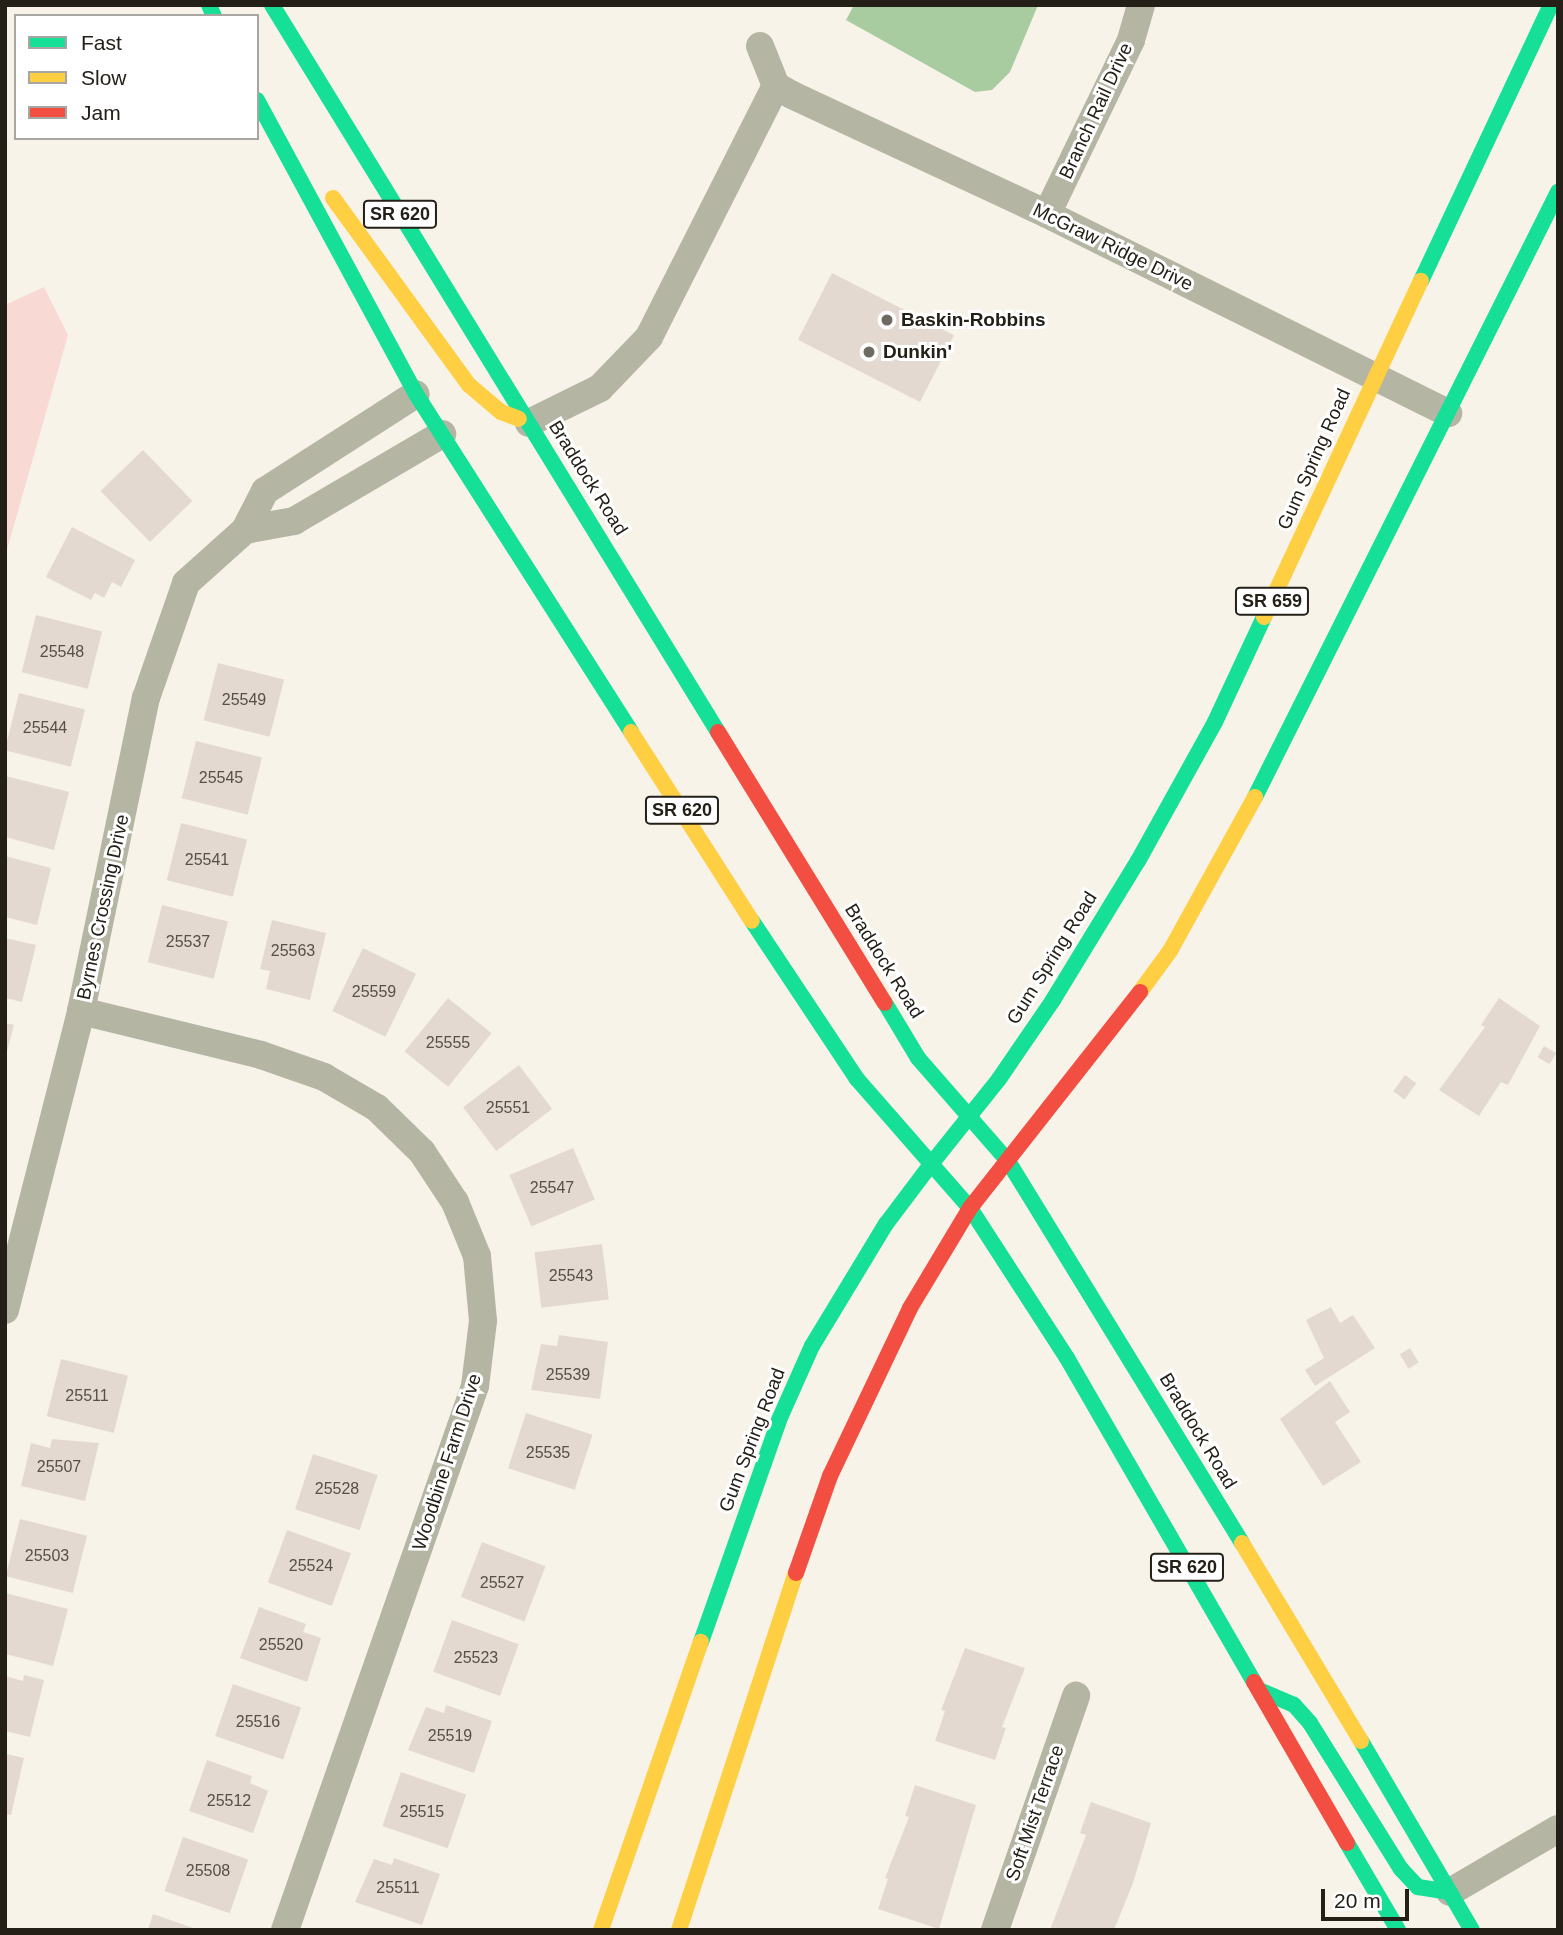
<!DOCTYPE html>
<html>
<head>
<meta charset="utf-8">
<style>
  body { margin:0 }
  #map { position:relative; width:1563px; height:1935px; overflow:hidden; background:#f8f3e9; font-family:Helvetica,sans-serif }
  div>[style] { position:absolute }
  .green>* { inset:0; background:#f9d9d4 }
  .water>* { inset:0; background:#a8cb9f }
  .building>* { inset:0; background:#e4d9d0; transform-origin:0 0 }
  .street>* { height:28px; margin:-14px; padding:0 14px; transform-origin:14px; border-radius:14px; background:#b5b5a4 }
  .fast>* { height:16px; margin:-8px; padding:0 8px; transform-origin:8px; border-radius:8px; background:#16e098 }
  .slow>* { height:16px; margin:-8px; padding:0 8px; transform-origin:8px; border-radius:8px; background:#ffcf43 }
  .jam>* { height:16px; margin:-8px; padding:0 8px; transform-origin:8px; border-radius:8px; background:#f24e42 }
  .dots>* { width:19px; height:19px; translate:-50% -50%; box-sizing:border-box; border:4px solid #fff; border-radius:50% }
  span { translate:-50% -50%; white-space:nowrap; text-align:center; line-height:1.15; -webkit-text-stroke:6px #fff; paint-order:stroke }
  .number-label { font-size:16px; color:#565048 }
  .number-label span { -webkit-text-stroke-width:0 }
  .shield-label span { padding:2px 5px; background:#fff; border:2px solid; border-radius:5px; -webkit-text-stroke-width:0 }
  .shield-label { font-size:18px; color:#242018; font-weight:700 }
  .street-label { font-size:19px; color:#242018 }
  .poi-label { font-size:19px; color:#242018; font-weight:700 }
  .left { translate:0 -50%; text-align:left }
  .frame { position:absolute; inset:0; border:7px solid #242018; pointer-events:none }
  .legend { position:absolute; left:14px; top:14px; width:245px; height:126px; box-sizing:border-box; background:#fff; border:2px solid #a7a6a3; margin:0; padding:9px 12px; list-style:none; font-size:21px; color:#242018 }
  .legend li { display:flex; align-items:center; gap:14px; height:35px }
  .legend b { width:35px; border:2px solid #a7a6a3 }
  .scale { position:absolute; left:1321px; top:1889px; width:88px; height:32px; box-sizing:border-box; border:4px solid #242018; border-top:0; padding-left:9px; font-size:21px; line-height:24px; white-space:nowrap; color:#242018; -webkit-text-stroke:5px #fff; paint-order:stroke }
</style>
</head>
<body>
<div id="map">
  <div class="green">
    <i style="clip-path:polygon(44px 287px,68px 335px,5px 557px,5px 305px)"></i>
  </div>
  <div class="water">
    <i style="clip-path:polygon(854px 5px,1038px 5px,1010px 72px,992px 90px,975px 92px,846px 20px)"></i>
  </div>
  <div class="building">
    <i style="left:832px;top:273px;width:137px;height:75px;rotate:27deg"></i>
    <i style="left:143px;top:450px;width:71px;height:59px;rotate:46deg"></i>
    <i style="clip-path:polygon(72px 527px,135px 560px,121px 587px,112px 582px,104px 598px,95px 593px,91px 600px,46px 577px)"></i>
    <i style="left:36px;top:615px;width:68px;height:59px;rotate:14deg"></i>
    <i style="left:218px;top:663px;width:68px;height:59px;rotate:14deg"></i>
    <i style="left:19px;top:693px;width:68px;height:59px;rotate:14deg"></i>
    <i style="left:196px;top:741px;width:68px;height:59px;rotate:14deg"></i>
    <i style="clip-path:polygon(5px 776px,69px 792px,54px 850px,5px 837px)"></i>
    <i style="left:181px;top:823px;width:68px;height:59px;rotate:14deg"></i>
    <i style="clip-path:polygon(5px 856px,51px 868px,37px 925px,5px 917px)"></i>
    <i style="left:162px;top:905px;width:68px;height:59px;rotate:14deg"></i>
    <i style="clip-path:polygon(272px 920px,326px 933px,310px 1000px,266px 989px,270px 971px,260px 969px)"></i>
    <i style="clip-path:polygon(5px 938px,36px 945px,22px 1002px,5px 998px)"></i>
    <i style="left:363px;top:948px;width:59px;height:70px;rotate:26deg"></i>
    <i style="left:448px;top:998px;width:56px;height:69px;rotate:39deg"></i>
    <i style="clip-path:polygon(1499px 998px,1540px 1026px,1508px 1085px,1501px 1082px,1479px 1116px,1439px 1090px,1485px 1027px,1481px 1025px)"></i>
    <i style="clip-path:polygon(5px 1023px,14px 1025px,6px 1055px,5px 1055px)"></i>
    <i style="left:1544px;top:1046px;width:14px;height:13px;rotate:30deg"></i>
    <i style="left:519px;top:1065px;width:55px;height:70px;rotate:53deg"></i>
    <i style="left:1405px;top:1075px;width:14px;height:20px;rotate:36deg"></i>
    <i style="left:573px;top:1148px;width:56px;height:69px;rotate:67deg"></i>
    <i style="left:602px;top:1244px;width:56px;height:68px;rotate:83deg"></i>
    <i style="clip-path:polygon(1331px 1307px,1340px 1323px,1353px 1315px,1375px 1348px,1315px 1386px,1305px 1370px,1324px 1358px,1306px 1320px)"></i>
    <i style="clip-path:polygon(559px 1335px,608px 1342px,600px 1399px,531px 1390px,541px 1344px,557px 1346px)"></i>
    <i style="left:1410px;top:1348px;width:17px;height:12px;rotate:59deg"></i>
    <i style="left:61px;top:1359px;width:69px;height:59px;rotate:14deg"></i>
    <i style="clip-path:polygon(1330px 1381px,1350px 1412px,1335px 1422px,1361px 1462px,1323px 1486px,1280px 1419px)"></i>
    <i style="left:526px;top:1413px;width:70px;height:58px;rotate:18deg"></i>
    <i style="clip-path:polygon(52px 1439px,99px 1443px,85px 1501px,21px 1486px,31px 1443px,50px 1448px)"></i>
    <i style="left:313px;top:1454px;width:68px;height:58px;rotate:18deg"></i>
    <i style="left:20px;top:1519px;width:69px;height:59px;rotate:14deg"></i>
    <i style="left:287px;top:1530px;width:68px;height:56px;rotate:20deg"></i>
    <i style="left:482px;top:1542px;width:68px;height:59px;rotate:21deg"></i>
    <i style="clip-path:polygon(5px 1593px,68px 1609px,53px 1666px,5px 1654px)"></i>
    <i style="clip-path:polygon(259px 1607px,306px 1624px,303px 1632px,321px 1638px,307px 1682px,240px 1658px)"></i>
    <i style="left:452px;top:1620px;width:71px;height:55px;rotate:20deg"></i>
    <i style="clip-path:polygon(965px 1648px,1025px 1668px,1002px 1727px,1006px 1728px,995px 1760px,935px 1741px,945px 1711px,941px 1710px)"></i>
    <i style="clip-path:polygon(24px 1675px,44px 1680px,30px 1737px,5px 1731px,5px 1676px,23px 1681px)"></i>
    <i style="left:233px;top:1684px;width:72px;height:55px;rotate:19deg"></i>
    <i style="clip-path:polygon(446px 1705px,492px 1721px,474px 1773px,408px 1750px,426px 1707px,444px 1713px)"></i>
    <i style="clip-path:polygon(7px 1754px,24px 1758px,11px 1815px,5px 1814px)"></i>
    <i style="clip-path:polygon(207px 1760px,252px 1776px,250px 1783px,268px 1791px,253px 1833px,189px 1811px)"></i>
    <i style="left:401px;top:1772px;width:69px;height:57px;rotate:19deg"></i>
    <i style="clip-path:polygon(915px 1785px,976px 1805px,939px 1929px,878px 1909px,888px 1879px,885px 1878px,909px 1817px,905px 1816px)"></i>
    <i style="clip-path:polygon(1091px 1802px,1151px 1823px,1133px 1883px,1114px 1930px,1050px 1930px,1086px 1835px,1080px 1833px)"></i>
    <i style="left:183px;top:1837px;width:69px;height:57px;rotate:19deg"></i>
    <i style="clip-path:polygon(394px 1858px,440px 1874px,422px 1925px,355px 1902px,374px 1859px,392px 1865px)"></i>
    <i style="clip-path:polygon(153px 1914px,196px 1929px,196px 1930px,148px 1930px)"></i>
  </div>
  <div class="street">
    <i style="left:760px;top:46px;width:43px;rotate:68.2deg"></i>
    <i style="left:776px;top:86px;width:18px;rotate:29deg"></i>
    <i style="left:792px;top:95px;width:281px;rotate:25deg"></i>
    <i style="left:1047px;top:214px;width:448px;rotate:26.4deg"></i>
    <i style="left:1047px;top:214px;width:193px;rotate:-64.2deg"></i>
    <i style="left:1131px;top:40px;width:36px;rotate:-74deg"></i>
    <i style="left:529px;top:423px;width:79px;rotate:-26.2deg"></i>
    <i style="left:600px;top:388px;width:71px;rotate:-46.1deg"></i>
    <i style="left:649px;top:337px;width:281px;rotate:-63.2deg"></i>
    <i style="left:245px;top:530px;width:50px;rotate:-10.4deg"></i>
    <i style="left:294px;top:521px;width:172px;rotate:-30.4deg"></i>
    <i style="left:81px;top:1011px;width:185px;rotate:13.7deg"></i>
    <i style="left:261px;top:1055px;width:67px;rotate:19.2deg"></i>
    <i style="left:324px;top:1077px;width:61px;rotate:30.3deg"></i>
    <i style="left:377px;top:1108px;width:63px;rotate:44.4deg"></i>
    <i style="left:422px;top:1152px;width:60px;rotate:56.6deg"></i>
    <i style="left:455px;top:1202px;width:58px;rotate:67.8deg"></i>
    <i style="left:477px;top:1256px;width:65px;rotate:84.7deg"></i>
    <i style="left:483px;top:1321px;width:65px;rotate:97deg"></i>
    <i style="left:475px;top:1386px;width:576px;rotate:109.25deg"></i>
    <i style="left:5px;top:1310px;width:309px;rotate:-75.7deg"></i>
    <i style="left:81px;top:1011px;width:320px;rotate:-78.3deg"></i>
    <i style="left:146px;top:698px;width:122px;rotate:-70.8deg"></i>
    <i style="left:186px;top:583px;width:79px;rotate:-41.9deg"></i>
    <i style="left:245px;top:530px;width:44px;rotate:-62.9deg"></i>
    <i style="left:265px;top:491px;width:179px;rotate:-32.7deg"></i>
    <i style="left:1450px;top:1892px;width:125px;rotate:-30.3deg"></i>
    <i style="left:995px;top:1930px;width:248px;rotate:-70.9deg"></i>
  </div>
  <div class="fast">
    <i style="left:209px;top:5px;width:12px;rotate:66deg"></i>
    <i style="left:272px;top:5px;width:853px;rotate:58.47deg"></i>
    <i style="left:257px;top:100px;width:334px;rotate:61.6deg"></i>
    <i style="left:416px;top:394px;width:401px;rotate:57.5deg"></i>
    <i style="left:1421px;top:281px;width:305px;rotate:-64.8deg"></i>
    <i style="left:1255px;top:797px;width:677px;rotate:-63.4deg"></i>
    <i style="left:752px;top:921px;width:190px;rotate:56.4deg"></i>
    <i style="left:857px;top:1079px;width:171px;rotate:48.8deg"></i>
    <i style="left:970px;top:1208px;width:179px;rotate:57.1deg"></i>
    <i style="left:1067px;top:1358px;width:374px;rotate:60deg"></i>
    <i style="left:885px;top:1003px;width:64px;rotate:59deg"></i>
    <i style="left:918px;top:1058px;width:137px;rotate:48.9deg"></i>
    <i style="left:1008px;top:1161px;width:448px;rotate:58.5deg"></i>
    <i style="left:932px;top:1163px;width:107px;rotate:-51.4deg"></i>
    <i style="left:999px;top:1079px;width:96px;rotate:-55.6deg"></i>
    <i style="left:1053px;top:1000px;width:163px;rotate:-58.6deg"></i>
    <i style="left:1138px;top:861px;width:159px;rotate:-61deg"></i>
    <i style="left:1215px;top:722px;width:116px;rotate:-65deg"></i>
    <i style="left:701px;top:1642px;width:235px;rotate:-70.6deg"></i>
    <i style="left:779px;top:1420px;width:81px;rotate:-66deg"></i>
    <i style="left:812px;top:1346px;width:143px;rotate:-58.8deg"></i>
    <i style="left:886px;top:1224px;width:76px;rotate:-53deg"></i>
    <i style="left:1259px;top:1690px;width:38px;rotate:23deg"></i>
    <i style="left:1294px;top:1705px;width:24px;rotate:48deg"></i>
    <i style="left:1310px;top:1723px;width:172px;rotate:58.1deg"></i>
    <i style="left:1401px;top:1869px;width:25px;rotate:47deg"></i>
    <i style="left:1418px;top:1887px;width:32px;rotate:9deg"></i>
    <i style="left:1361px;top:1741px;width:219px;rotate:59.6deg"></i>
    <i style="left:1347px;top:1843px;width:101px;rotate:59.6deg"></i>
  </div>
  <div class="slow">
    <i style="left:333px;top:198px;width:231px;rotate:54deg"></i>
    <i style="left:469px;top:385px;width:42px;rotate:40.2deg"></i>
    <i style="left:501px;top:412px;width:19px;rotate:21deg"></i>
    <i style="left:1264px;top:617px;width:371px;rotate:-65deg"></i>
    <i style="left:631px;top:732px;width:224px;rotate:57.4deg"></i>
    <i style="left:1140px;top:992px;width:51px;rotate:-53.8deg"></i>
    <i style="left:1170px;top:951px;width:176px;rotate:-61.1deg"></i>
    <i style="left:1242px;top:1543px;width:231px;rotate:59deg"></i>
    <i style="left:601px;top:1930px;width:305px;rotate:-70.9deg"></i>
    <i style="left:679px;top:1930px;width:376px;rotate:-71.9deg"></i>
  </div>
  <div class="jam">
    <i style="left:718px;top:732px;width:318px;rotate:58.4deg"></i>
    <i style="left:970px;top:1208px;width:275px;rotate:-51.8deg"></i>
    <i style="left:796px;top:1573px;width:103px;rotate:-70.7deg"></i>
    <i style="left:830px;top:1476px;width:186px;rotate:-64.5deg"></i>
    <i style="left:910px;top:1308px;width:117px;rotate:-59deg"></i>
    <i style="left:1254px;top:1682px;width:186px;rotate:60deg"></i>
  </div>
  <div class="dots">
    <i style="left:887px;top:320px;background:#6e6a61"></i>
    <i style="left:869px;top:352px;background:#6e6a61"></i>
  </div>
  <div class="number-label">
    <span style="left:62px;top:652px">25548</span>
    <span style="left:244px;top:700px">25549</span>
    <span style="left:45px;top:728px">25544</span>
    <span style="left:221px;top:778px">25545</span>
    <span style="left:207px;top:860px">25541</span>
    <span style="left:188px;top:942px">25537</span>
    <span style="left:293px;top:951px">25563</span>
    <span style="left:374px;top:992px">25559</span>
    <span style="left:448px;top:1043px">25555</span>
    <span style="left:508px;top:1108px">25551</span>
    <span style="left:552px;top:1188px">25547</span>
    <span style="left:571px;top:1276px">25543</span>
    <span style="left:568px;top:1375px">25539</span>
    <span style="left:87px;top:1396px">25511</span>
    <span style="left:548px;top:1453px">25535</span>
    <span style="left:59px;top:1467px">25507</span>
    <span style="left:337px;top:1489px">25528</span>
    <span style="left:47px;top:1556px">25503</span>
    <span style="left:311px;top:1566px">25524</span>
    <span style="left:502px;top:1583px">25527</span>
    <span style="left:281px;top:1645px">25520</span>
    <span style="left:476px;top:1658px">25523</span>
    <span style="left:258px;top:1722px">25516</span>
    <span style="left:450px;top:1736px">25519</span>
    <span style="left:229px;top:1801px">25512</span>
    <span style="left:422px;top:1812px">25515</span>
    <span style="left:208px;top:1871px">25508</span>
    <span style="left:398px;top:1888px">25511</span>
  </div>
  <div class="shield-label">
    <span style="left:400px;top:214px">SR 620</span>
    <span style="left:1272px;top:601px">SR 659</span>
    <span style="left:682px;top:810px">SR 620</span>
    <span style="left:1187px;top:1567px">SR 620</span>
  </div>
  <div class="street-label">
    <span style="left:1096px;top:111px;rotate:-65deg">Branch Rail Drive</span>
    <span style="left:1113px;top:247px;rotate:26deg">McGraw Ridge Drive</span>
    <span style="left:1314px;top:459px;rotate:-66deg">Gum Spring Road</span>
    <span style="left:588px;top:478px;rotate:58deg">Braddock Road</span>
    <span style="left:103px;top:907px;rotate:-78deg">Byrnes Crossing Drive</span>
    <span style="left:1052px;top:958px;rotate:-58deg">Gum Spring Road</span>
    <span style="left:884px;top:961px;rotate:58deg">Braddock Road</span>
    <span style="left:1198px;top:1431px;rotate:59deg">Braddock Road</span>
    <span style="left:752px;top:1440px;rotate:-69deg">Gum Spring Road</span>
    <span style="left:447px;top:1462px;rotate:-72deg">Woodbine Farm Drive</span>
    <span style="left:1035px;top:1813px;rotate:-71deg">Soft Mist Terrace</span>
  </div>
  <div class="poi-label">
    <span class="left" style="left:901px;top:320px">Baskin-Robbins</span>
    <span class="left" style="left:883px;top:352px">Dunkin'</span>
  </div>
  <div class="frame"></div>
  <ul class="legend">
  <li><b style="height:9px;background:#16e098"></b>Fast</li>
  <li><b style="height:9px;background:#ffcf43"></b>Slow</li>
  <li><b style="height:9px;background:#f24e42"></b>Jam</li>
  </ul>
  <div class="scale">20 m</div>
</div>
</body>
</html>
